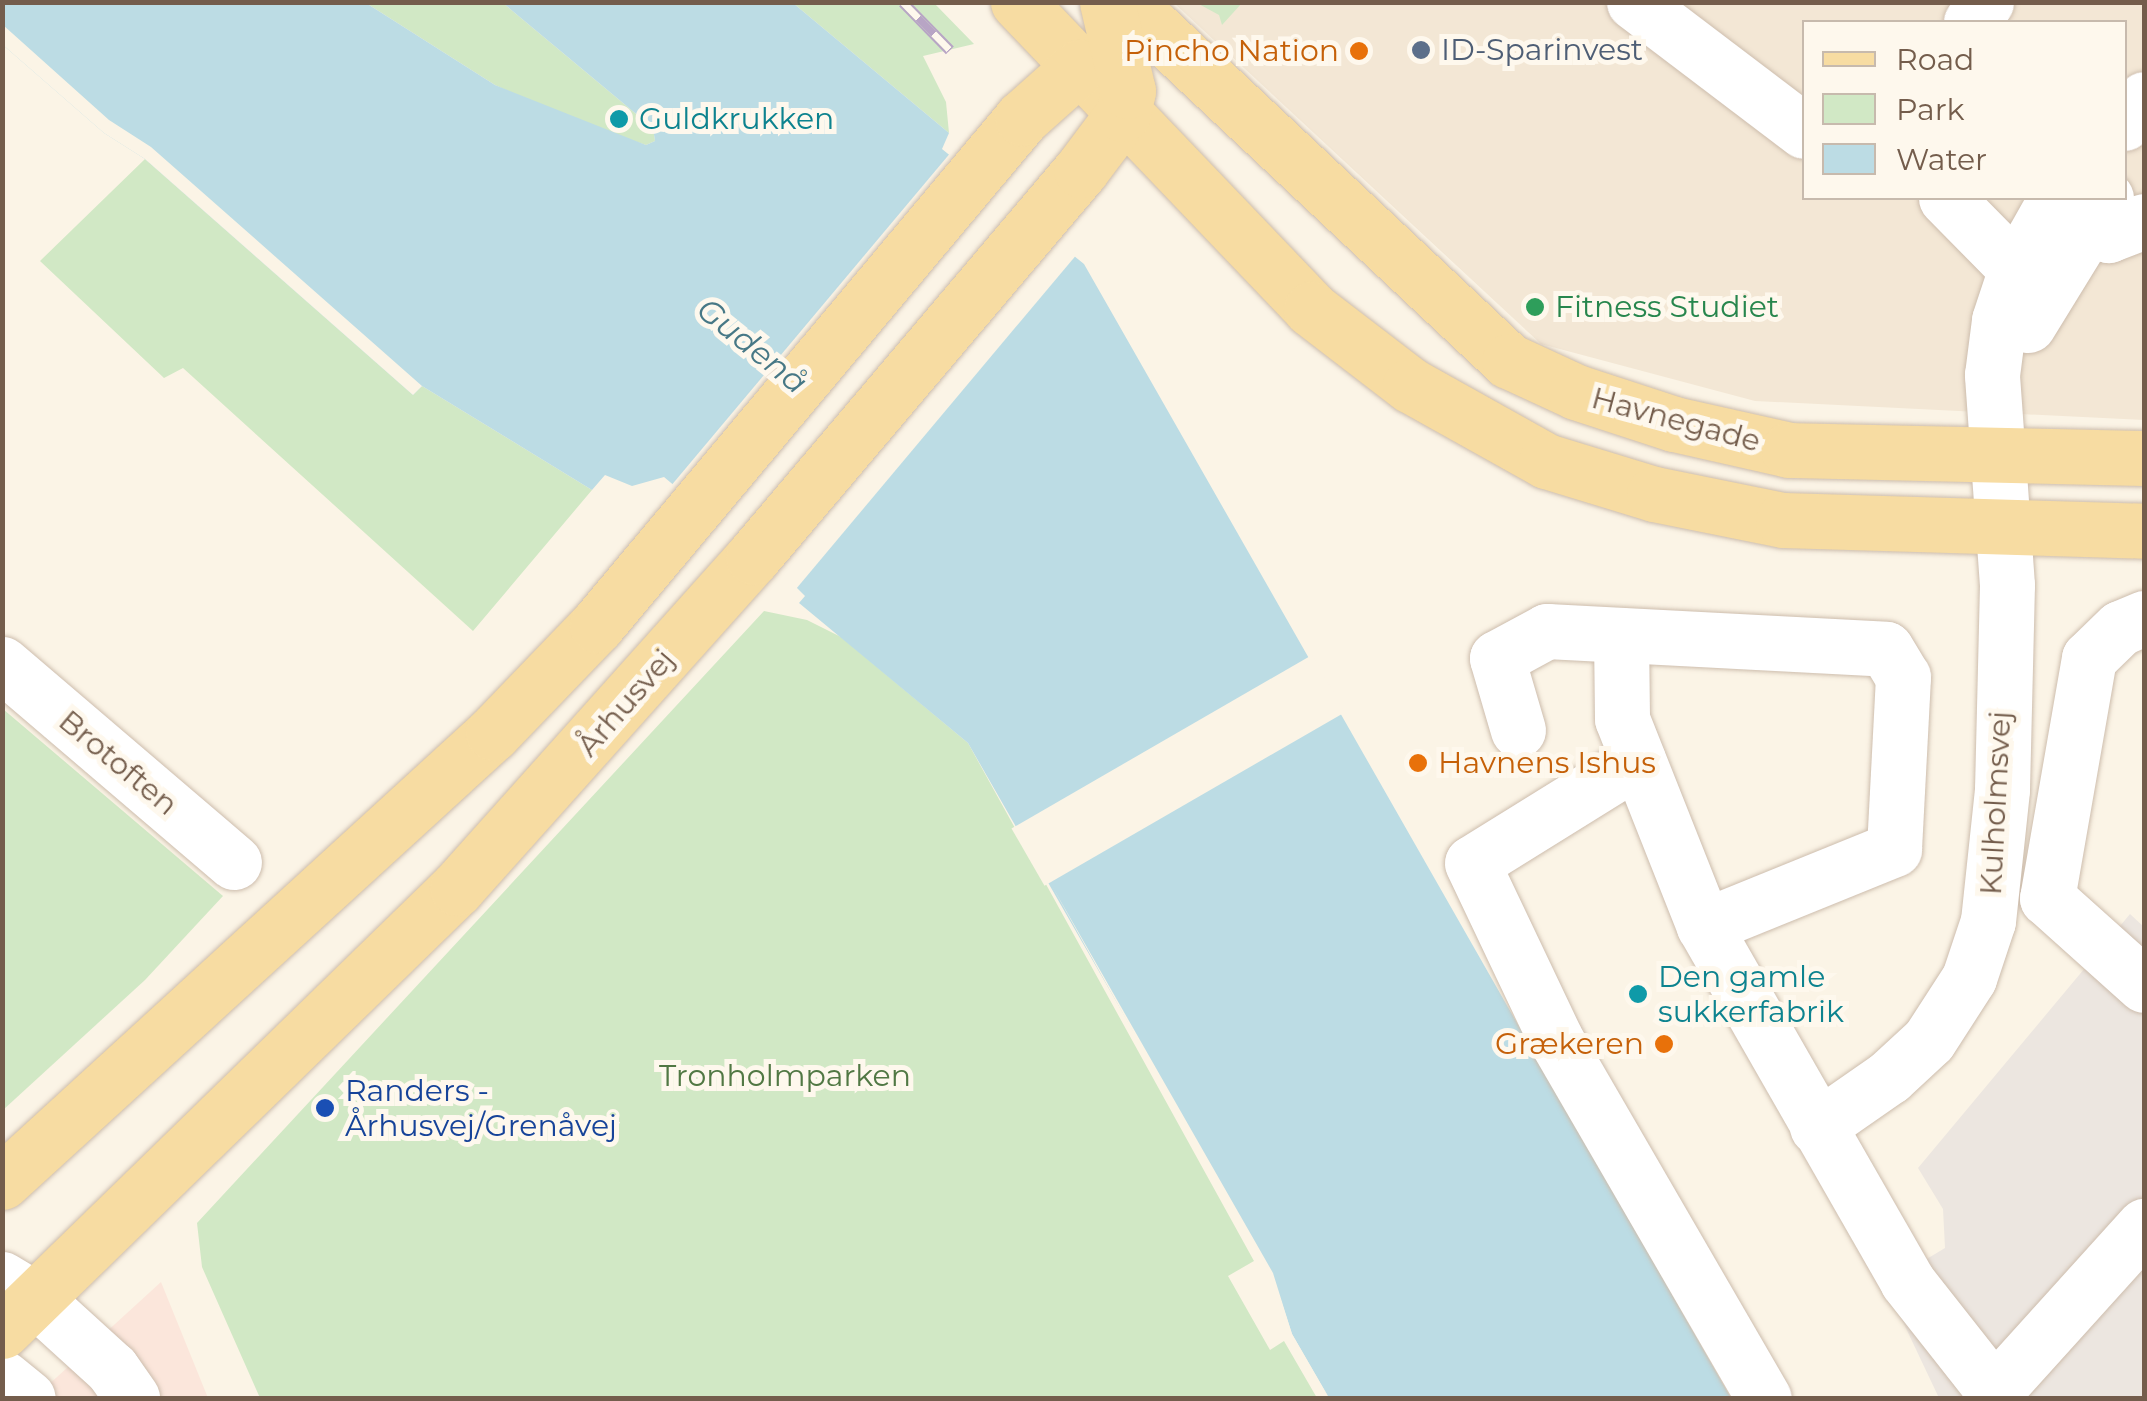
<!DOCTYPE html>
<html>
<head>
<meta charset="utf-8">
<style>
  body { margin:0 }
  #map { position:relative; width:2147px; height:1401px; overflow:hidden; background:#fbf4e6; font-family:Montserrat,sans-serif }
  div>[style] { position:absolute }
  .residential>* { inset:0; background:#f3e7d5 }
  .commercial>* { inset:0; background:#fbe6db }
  .industrial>* { inset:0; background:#ece6e0 }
  .green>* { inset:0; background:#d1e8c5 }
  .water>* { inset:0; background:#bcdce4 }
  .pier>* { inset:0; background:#fbf4e6; transform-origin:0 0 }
  .roads { filter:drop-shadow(0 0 2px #cdbdad) drop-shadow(0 0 2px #cdbdad) }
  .minor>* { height:55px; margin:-27.5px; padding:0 27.5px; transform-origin:27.5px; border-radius:27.5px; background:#fff }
  .major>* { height:55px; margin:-27.5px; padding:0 27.5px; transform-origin:27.5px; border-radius:27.5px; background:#f7dca2 }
  .rail>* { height:11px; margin-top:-5.5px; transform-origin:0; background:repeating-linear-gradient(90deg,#fef8ed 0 22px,#b8a5c5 0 44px); box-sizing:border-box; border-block:2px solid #b8a5c5 }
  .dots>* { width:28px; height:28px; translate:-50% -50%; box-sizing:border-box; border:5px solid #fef8ed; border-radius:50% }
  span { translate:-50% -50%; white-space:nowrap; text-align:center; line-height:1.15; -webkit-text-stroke:10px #fef8ed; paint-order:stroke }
  .service-label { font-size:30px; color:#4e5e75 }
  .left { translate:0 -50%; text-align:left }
  .food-label { font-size:30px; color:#c56008 }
  .right { translate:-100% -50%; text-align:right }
  .culture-label { font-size:30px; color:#0d838f }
  .leisure-label { font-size:30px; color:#27864d }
  .street-label { font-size:30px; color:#745d4c }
  .park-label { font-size:30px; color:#517844 }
  .transit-label { font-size:30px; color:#164399 }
  .water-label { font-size:32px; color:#477886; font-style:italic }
  .frame { position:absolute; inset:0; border:5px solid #745d4c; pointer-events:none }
  .legend { position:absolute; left:1802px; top:20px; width:325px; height:180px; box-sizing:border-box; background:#fef8ed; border:2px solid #c7baad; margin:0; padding:12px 18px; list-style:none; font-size:30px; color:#745d4c }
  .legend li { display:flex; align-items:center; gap:20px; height:50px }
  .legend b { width:50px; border:2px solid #c7baad }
</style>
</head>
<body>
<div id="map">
  <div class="residential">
    <i style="clip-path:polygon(evenodd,1174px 3px,2144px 3px,2144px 420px,1755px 401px,1541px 344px,1174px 3px,1804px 22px,2124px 22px,2124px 198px,1804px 198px,1804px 22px)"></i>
  </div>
  <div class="commercial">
    <i style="clip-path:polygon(161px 1282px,208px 1398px,34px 1398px)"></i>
  </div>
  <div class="industrial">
    <i style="clip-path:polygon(2130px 914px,2144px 927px,2144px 1398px,1939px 1398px,1885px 1284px,1945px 1248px,1943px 1209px,1918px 1168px)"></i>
  </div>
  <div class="green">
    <i style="clip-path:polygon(366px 3px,503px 3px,653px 128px,655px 141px,646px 145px,568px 119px,495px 85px)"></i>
    <i style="clip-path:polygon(793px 3px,934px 3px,974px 44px,923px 56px,946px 102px,949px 133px)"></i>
    <i style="clip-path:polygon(1197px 3px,1242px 2px,1242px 3px,1222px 25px,1219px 15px)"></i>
    <i style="clip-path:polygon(145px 159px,412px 394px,422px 386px,592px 490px,473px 631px,183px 368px,164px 378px,40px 261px)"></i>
    <i style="clip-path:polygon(764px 611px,807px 620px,841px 637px,968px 743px,1254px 1261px,1228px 1276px,1270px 1350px,1284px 1341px,1317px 1398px,260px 1398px,202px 1267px,197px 1223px)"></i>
    <i style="clip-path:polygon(3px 709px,223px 896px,145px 980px,3px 1110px)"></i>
  </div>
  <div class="water">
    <i style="clip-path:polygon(3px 3px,366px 3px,495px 85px,646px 145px,655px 141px,653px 128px,503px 3px,793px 3px,949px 133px,942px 149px,1084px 264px,1731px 1398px,1329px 1398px,1292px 1334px,1272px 1273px,968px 743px,799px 603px,805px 596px,797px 588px,664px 477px,632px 486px,605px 475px,592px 490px,422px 386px,413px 395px,145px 159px,104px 133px,3px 45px)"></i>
  </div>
  <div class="pier">
    <i style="clip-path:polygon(3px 25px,109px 120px,151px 147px,422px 386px,413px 395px,145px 159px,104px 133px,3px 45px)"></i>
    <i style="left:952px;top:151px;width:162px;height:439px;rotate:40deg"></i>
    <i style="left:1312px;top:655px;width:66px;height:347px;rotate:60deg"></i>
    <i style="clip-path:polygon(1052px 886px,1273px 1273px,1292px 1334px,1329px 1398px,1287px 1336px,1266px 1271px)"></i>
  </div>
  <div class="roads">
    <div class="minor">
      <i style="left:1634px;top:2px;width:213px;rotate:37.2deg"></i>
      <i style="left:1971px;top:22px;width:25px;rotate:-53deg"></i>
      <i style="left:2124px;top:123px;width:31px;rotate:-50deg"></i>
      <i style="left:1946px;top:198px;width:100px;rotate:45.4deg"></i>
      <i style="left:2059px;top:216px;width:53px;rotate:21.2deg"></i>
      <i style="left:2108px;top:235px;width:39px;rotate:-21deg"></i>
      <i style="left:2028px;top:325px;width:149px;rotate:-58.4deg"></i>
      <i style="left:2144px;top:618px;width:26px;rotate:157deg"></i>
      <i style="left:2120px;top:628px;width:43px;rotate:135.9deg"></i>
      <i style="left:2089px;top:658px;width:244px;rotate:99.9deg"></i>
      <i style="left:2047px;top:898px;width:130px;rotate:41.9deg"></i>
      <i style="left:1621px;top:635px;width:84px;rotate:89.3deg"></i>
      <i style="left:1622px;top:719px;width:223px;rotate:68.4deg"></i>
      <i style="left:1704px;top:926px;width:409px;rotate:60.2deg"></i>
      <i style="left:1907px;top:1281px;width:149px;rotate:51.8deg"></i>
      <i style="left:2px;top:664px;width:305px;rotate:40.5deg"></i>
      <i style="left:1518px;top:730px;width:75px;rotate:-106.3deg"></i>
      <i style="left:1497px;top:658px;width:57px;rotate:-28.4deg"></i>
      <i style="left:1547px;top:631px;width:339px;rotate:3deg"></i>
      <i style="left:1886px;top:649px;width:33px;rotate:59deg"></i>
      <i style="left:1903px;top:677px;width:172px;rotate:93deg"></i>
      <i style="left:1894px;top:849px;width:205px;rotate:157.9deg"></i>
      <i style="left:1638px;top:760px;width:195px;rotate:148.2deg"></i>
      <i style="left:1472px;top:863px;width:194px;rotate:64.6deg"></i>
      <i style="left:1555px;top:1038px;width:416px;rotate:59.9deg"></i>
      <i style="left:1817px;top:1127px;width:88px;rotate:-34.8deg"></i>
      <i style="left:1889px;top:1077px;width:54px;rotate:-42.8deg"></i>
      <i style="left:1929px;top:1040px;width:74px;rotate:-57.2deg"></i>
      <i style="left:1969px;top:978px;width:60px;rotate:-71.6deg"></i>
      <i style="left:1988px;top:921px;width:133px;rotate:-83.9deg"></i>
      <i style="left:2002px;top:789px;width:204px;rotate:-88.6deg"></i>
      <i style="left:2007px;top:585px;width:211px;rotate:-94.1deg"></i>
      <i style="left:1992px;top:375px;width:55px;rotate:-82.7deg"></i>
      <i style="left:1999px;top:320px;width:54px;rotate:-71.6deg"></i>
      <i style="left:2016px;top:269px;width:81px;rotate:-60.6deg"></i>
      <i style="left:2px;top:1279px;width:39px;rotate:31deg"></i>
      <i style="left:35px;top:1299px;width:104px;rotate:42.3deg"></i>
      <i style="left:112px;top:1369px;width:35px;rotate:55deg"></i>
      <i style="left:2px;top:1377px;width:33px;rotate:39deg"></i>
      <i style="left:1994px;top:1392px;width:224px;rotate:-47.9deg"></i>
    </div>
    <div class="major">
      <i style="left:1018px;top:2px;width:424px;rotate:46.3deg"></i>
      <i style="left:1311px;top:309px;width:125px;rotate:37.5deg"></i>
      <i style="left:1410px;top:385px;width:156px;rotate:29.2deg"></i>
      <i style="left:1546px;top:461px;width:113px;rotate:17deg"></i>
      <i style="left:1654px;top:494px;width:132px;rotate:11.4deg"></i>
      <i style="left:1783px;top:520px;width:361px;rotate:1.7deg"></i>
      <i style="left:1113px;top:2px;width:47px;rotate:32deg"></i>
      <i style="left:1153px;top:27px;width:488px;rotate:43.2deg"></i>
      <i style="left:1509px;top:361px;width:74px;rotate:24.8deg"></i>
      <i style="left:1576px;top:392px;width:103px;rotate:18.1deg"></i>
      <i style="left:1674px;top:424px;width:118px;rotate:12.7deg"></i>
      <i style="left:1789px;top:450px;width:355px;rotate:1.3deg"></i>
      <i style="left:2px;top:1182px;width:665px;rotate:-42.44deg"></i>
      <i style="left:493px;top:733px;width:150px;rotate:-46.1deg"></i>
      <i style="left:597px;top:625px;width:662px;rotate:-50.03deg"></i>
      <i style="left:1022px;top:118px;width:76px;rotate:-41.8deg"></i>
      <i style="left:2px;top:1331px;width:635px;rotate:-44.23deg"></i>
      <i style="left:457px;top:888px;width:444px;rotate:-48.2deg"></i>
      <i style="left:753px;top:557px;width:507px;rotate:-49.72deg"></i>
      <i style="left:1081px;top:170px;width:70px;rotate:-53.1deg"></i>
      <i style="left:1123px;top:114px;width:24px;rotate:-78deg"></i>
      <i style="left:1128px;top:91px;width:91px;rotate:-103.3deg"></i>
    </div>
  </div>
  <div class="rail">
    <i style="left:903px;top:2px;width:67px;rotate:45.6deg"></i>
  </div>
  <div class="dots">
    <i style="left:1421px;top:50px;background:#5c6f8a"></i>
    <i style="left:1359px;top:51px;background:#e8710a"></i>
    <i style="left:619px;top:119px;background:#0f9aa8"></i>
    <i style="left:1535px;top:307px;background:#2e9e5b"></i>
    <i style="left:1418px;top:763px;background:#e8710a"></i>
    <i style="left:1638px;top:994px;background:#0f9aa8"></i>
    <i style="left:1664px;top:1044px;background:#e8710a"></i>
    <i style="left:325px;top:1108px;background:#1a4fb4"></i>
  </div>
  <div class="service-label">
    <span class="left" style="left:1441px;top:50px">ID-Sparinvest</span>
  </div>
  <div class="food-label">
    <span class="right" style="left:1339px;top:51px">Pincho Nation</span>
    <span class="left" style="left:1438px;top:763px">Havnens Ishus</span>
    <span class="right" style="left:1644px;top:1044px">Grækeren</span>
  </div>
  <div class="culture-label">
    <span class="left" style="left:639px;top:119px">Guldkrukken</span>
    <span class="left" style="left:1658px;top:994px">Den gamle<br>sukkerfabrik</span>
  </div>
  <div class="leisure-label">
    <span class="left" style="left:1555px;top:307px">Fitness Studiet</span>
  </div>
  <div class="street-label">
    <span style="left:1676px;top:420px;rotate:15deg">Havnegade</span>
    <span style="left:626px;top:703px;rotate:-49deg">Århusvej</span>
    <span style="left:118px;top:763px;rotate:40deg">Brotoften</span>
    <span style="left:1996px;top:803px;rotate:-87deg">Kulholmsvej</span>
  </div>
  <div class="park-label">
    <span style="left:785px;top:1076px">Tronholmparken</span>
  </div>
  <div class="transit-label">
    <span class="left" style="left:345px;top:1108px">Randers -<br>Århusvej/Grenåvej</span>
  </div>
  <div class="water-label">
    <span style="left:752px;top:346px;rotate:39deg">Gudenå</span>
  </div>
  <div class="frame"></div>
  <ul class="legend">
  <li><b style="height:12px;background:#f7dca2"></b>Road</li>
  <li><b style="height:28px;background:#d1e8c5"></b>Park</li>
  <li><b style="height:28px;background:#bcdce4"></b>Water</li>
  </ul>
</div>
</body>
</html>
